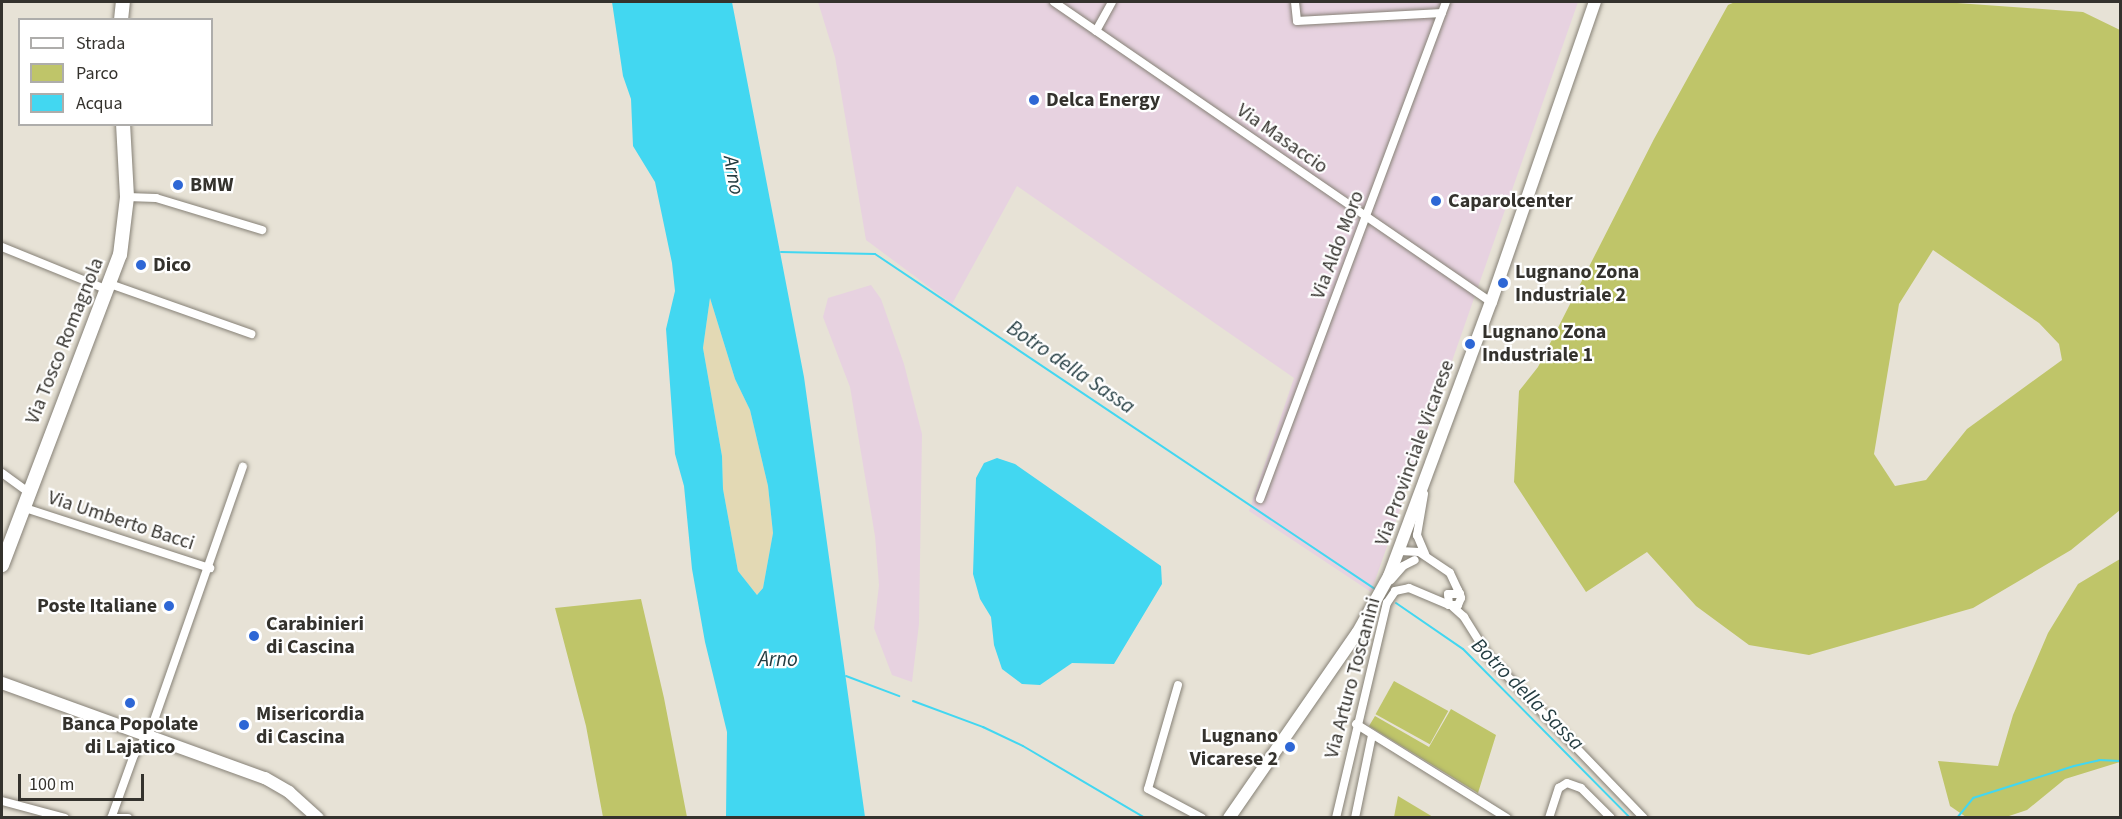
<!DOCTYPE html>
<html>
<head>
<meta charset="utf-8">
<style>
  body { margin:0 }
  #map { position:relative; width:2122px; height:819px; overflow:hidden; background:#e7e2d6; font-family:"Source Sans 3",sans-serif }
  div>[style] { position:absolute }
  .industrial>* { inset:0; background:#e7d2e0 }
  .green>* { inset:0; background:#bfc569; transform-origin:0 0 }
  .sand>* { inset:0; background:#e3d9b4 }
  .water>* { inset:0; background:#42d7f1 }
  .stream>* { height:2px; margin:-1px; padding:0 1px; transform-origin:1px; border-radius:1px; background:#42d7f1 }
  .roads { filter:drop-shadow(0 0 2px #868176) drop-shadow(0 0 2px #868176) }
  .street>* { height:8px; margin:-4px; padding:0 4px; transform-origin:4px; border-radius:4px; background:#fff }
  .secondary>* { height:12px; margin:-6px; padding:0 6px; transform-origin:6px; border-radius:6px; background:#fff }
  .primary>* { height:14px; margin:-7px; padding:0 7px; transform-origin:7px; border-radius:7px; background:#fff }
  .dots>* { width:16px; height:16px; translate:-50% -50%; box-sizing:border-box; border:3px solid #fff; border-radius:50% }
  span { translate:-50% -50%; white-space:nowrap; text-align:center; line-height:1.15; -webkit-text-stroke:4.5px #fff; paint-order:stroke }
  .poi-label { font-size:20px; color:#34322d; font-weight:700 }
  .left { translate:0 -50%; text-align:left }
  .right { translate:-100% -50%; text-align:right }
  .street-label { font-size:20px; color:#34322d }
  .water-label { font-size:21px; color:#243d42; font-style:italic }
  .frame { position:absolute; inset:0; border:3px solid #34322d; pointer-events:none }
  .legend { position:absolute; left:18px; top:18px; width:195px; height:108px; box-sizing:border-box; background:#fff; border:2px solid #aeadab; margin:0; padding:8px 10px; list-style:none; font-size:18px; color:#34322d }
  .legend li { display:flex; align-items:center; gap:12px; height:30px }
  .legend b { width:30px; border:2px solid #aeadab }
  .scale { position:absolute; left:18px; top:774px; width:126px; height:27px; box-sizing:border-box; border:3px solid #34322d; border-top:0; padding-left:8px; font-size:18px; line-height:21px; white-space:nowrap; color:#34322d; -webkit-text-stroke:4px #fff; paint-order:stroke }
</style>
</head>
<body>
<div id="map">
  <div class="industrial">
    <i style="clip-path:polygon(818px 2px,1578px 2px,1371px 592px,1249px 511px,1294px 378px,1017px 186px,952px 304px,866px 240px,835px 57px)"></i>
    <i style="clip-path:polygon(871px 285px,881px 299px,904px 364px,922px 434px,919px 624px,912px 682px,892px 675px,874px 628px,879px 585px,875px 536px,850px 387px,823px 317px,828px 298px)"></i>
  </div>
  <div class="green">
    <i style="clip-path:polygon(evenodd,1735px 2px,1943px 2px,2083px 12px,2120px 30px,2120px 510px,2071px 550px,1973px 608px,1809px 655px,1749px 645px,1696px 606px,1647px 552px,1586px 592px,1514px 482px,1519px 391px,1538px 367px,1654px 139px,1728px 5px,1735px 2px,1933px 250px,2039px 323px,2059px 344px,2062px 360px,1967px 429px,1926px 480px,1895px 486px,1874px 454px,1899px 304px,1933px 250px)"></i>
    <i style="clip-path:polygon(2120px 559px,2120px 762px,2065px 779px,2027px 810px,2006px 817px,1966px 817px,1950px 806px,1938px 761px,1998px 766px,2013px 715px,2048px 633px,2078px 584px)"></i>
    <i style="clip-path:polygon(641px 599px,664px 698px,687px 817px,603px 817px,586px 726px,555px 608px)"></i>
    <i style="left:1394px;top:681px;width:62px;height:38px;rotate:29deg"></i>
    <i style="clip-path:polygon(1451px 709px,1496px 735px,1478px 793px,1369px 726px,1375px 716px,1429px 747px)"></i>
    <i style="clip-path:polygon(1398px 796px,1433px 817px,1394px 817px)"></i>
  </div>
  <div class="sand">
    <i style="clip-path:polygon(710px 298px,735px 379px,750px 410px,768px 486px,773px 533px,763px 588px,757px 595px,738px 571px,723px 489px,722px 456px,703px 348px)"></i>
  </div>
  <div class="water">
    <i style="clip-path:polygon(evenodd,612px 2px,732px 2px,804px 377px,865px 817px,726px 817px,727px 732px,705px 642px,692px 569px,684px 486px,675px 454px,666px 329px,675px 291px,672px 263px,655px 182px,633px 146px,631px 99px,623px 76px,612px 2px,710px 298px,735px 379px,750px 410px,768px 486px,773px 533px,763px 588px,757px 595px,738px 571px,723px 489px,722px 456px,703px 348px,710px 298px)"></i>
    <i style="clip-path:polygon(997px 458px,1015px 464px,1161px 566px,1162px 584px,1114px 664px,1072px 663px,1040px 685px,1022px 684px,1002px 669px,994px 645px,991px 617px,980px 599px,973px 574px,976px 478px,984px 463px)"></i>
  </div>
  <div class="stream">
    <i style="left:781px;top:252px;width:94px;rotate:1.2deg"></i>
    <i style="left:875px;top:254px;width:602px;rotate:33.82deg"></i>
    <i style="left:1396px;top:603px;width:81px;rotate:34.5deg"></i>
    <i style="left:1463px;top:649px;width:238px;rotate:45.3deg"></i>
    <i style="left:846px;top:676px;width:57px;rotate:20.7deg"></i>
    <i style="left:913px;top:701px;width:75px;rotate:20.4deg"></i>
    <i style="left:983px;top:727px;width:44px;rotate:25.4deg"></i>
    <i style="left:1023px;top:746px;width:142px;rotate:30.5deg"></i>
    <i style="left:1957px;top:818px;width:26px;rotate:-51deg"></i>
    <i style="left:1973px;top:798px;width:106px;rotate:-17.6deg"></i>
    <i style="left:2074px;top:766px;width:26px;rotate:-13deg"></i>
    <i style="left:2099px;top:760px;width:21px;rotate:3deg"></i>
  </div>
  <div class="roads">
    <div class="street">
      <i style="left:1054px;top:2px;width:530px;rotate:34.47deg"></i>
      <i style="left:1295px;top:2px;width:19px;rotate:84deg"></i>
      <i style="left:1297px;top:21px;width:145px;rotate:-3.2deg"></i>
      <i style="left:1096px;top:31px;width:33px;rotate:-61deg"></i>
      <i style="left:127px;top:197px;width:29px;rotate:2deg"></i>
      <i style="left:156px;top:198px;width:111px;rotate:16.8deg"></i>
      <i style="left:2px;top:247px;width:114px;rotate:22.1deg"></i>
      <i style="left:110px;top:284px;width:150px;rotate:19.5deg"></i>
      <i style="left:2px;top:473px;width:31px;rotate:36deg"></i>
      <i style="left:1424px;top:494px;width:42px;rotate:99.7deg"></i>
      <i style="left:1417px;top:535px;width:21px;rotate:67deg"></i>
      <i style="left:1260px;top:499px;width:531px;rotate:-69.48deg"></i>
      <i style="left:22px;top:507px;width:198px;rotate:18deg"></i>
      <i style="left:1400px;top:551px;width:19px;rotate:3deg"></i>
      <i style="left:1419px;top:552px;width:37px;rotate:34deg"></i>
      <i style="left:1450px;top:573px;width:19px;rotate:65deg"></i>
      <i style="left:1458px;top:590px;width:4px;rotate:63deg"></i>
      <i style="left:1460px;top:594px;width:4px;rotate:76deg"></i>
      <i style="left:1461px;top:598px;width:8px;rotate:113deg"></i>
      <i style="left:1458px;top:605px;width:9px;rotate:180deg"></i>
      <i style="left:1449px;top:605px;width:11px;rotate:-95deg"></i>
      <i style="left:1448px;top:594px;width:12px"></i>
      <i style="left:1391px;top:580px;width:18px;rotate:-49deg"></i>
      <i style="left:1403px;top:566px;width:13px;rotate:-27deg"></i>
      <i style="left:1453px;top:607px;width:15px;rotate:42deg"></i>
      <i style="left:1464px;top:617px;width:47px;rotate:58deg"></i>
      <i style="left:1489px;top:657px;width:223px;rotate:46.1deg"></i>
      <i style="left:1178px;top:685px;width:108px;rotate:106.1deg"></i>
      <i style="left:1148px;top:789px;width:61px;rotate:28.2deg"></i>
      <i style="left:1356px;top:724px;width:178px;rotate:31.9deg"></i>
      <i style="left:2px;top:801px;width:65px;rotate:15.1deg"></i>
      <i style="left:112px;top:816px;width:65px;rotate:-70.2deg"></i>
      <i style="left:134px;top:755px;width:31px;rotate:-57deg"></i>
      <i style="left:151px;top:729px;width:278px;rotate:-70.7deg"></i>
      <i style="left:111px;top:818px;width:17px"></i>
      <i style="left:1336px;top:818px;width:221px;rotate:-76.7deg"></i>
      <i style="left:1387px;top:603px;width:14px;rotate:-56deg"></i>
      <i style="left:1395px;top:591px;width:14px;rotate:-12deg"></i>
      <i style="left:1409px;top:588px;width:43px;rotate:23deg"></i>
      <i style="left:1355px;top:818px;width:85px;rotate:-78.4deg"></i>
      <i style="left:1549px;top:818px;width:32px;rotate:-72deg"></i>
      <i style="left:1559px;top:788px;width:9px;rotate:-32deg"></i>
      <i style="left:1567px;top:783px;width:15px;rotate:20deg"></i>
      <i style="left:1581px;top:788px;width:42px;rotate:45deg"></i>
    </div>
    <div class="secondary">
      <i style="left:2px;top:683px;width:280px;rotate:19.9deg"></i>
      <i style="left:265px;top:778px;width:28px;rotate:30deg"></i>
      <i style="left:289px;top:792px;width:39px;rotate:42deg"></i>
      <i style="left:1229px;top:818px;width:226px;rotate:-55.3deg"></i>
      <i style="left:1358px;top:632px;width:64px;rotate:-61deg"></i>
      <i style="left:1389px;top:576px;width:292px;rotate:-69.6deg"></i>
      <i style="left:1491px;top:302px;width:318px;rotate:-70.9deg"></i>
    </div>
    <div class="primary">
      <i style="left:121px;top:20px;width:18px;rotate:-84deg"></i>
      <i style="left:2px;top:565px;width:332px;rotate:-69.2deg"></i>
      <i style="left:120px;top:255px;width:58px;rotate:-83.1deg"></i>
      <i style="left:127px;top:197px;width:73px;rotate:-93.1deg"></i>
    </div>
  </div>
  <div class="dots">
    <i style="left:1034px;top:100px;background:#2e67d5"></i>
    <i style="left:178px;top:185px;background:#2e67d5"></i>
    <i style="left:1436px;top:201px;background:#2e67d5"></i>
    <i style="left:141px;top:265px;background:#2e67d5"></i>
    <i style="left:1503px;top:283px;background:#2e67d5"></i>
    <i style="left:1470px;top:344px;background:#2e67d5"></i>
    <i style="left:169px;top:606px;background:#2e67d5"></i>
    <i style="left:254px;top:636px;background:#2e67d5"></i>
    <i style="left:130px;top:703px;background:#2e67d5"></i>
    <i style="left:244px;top:725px;background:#2e67d5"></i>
    <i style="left:1290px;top:747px;background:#2e67d5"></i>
  </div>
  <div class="poi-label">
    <span class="left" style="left:1046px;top:100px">Delca Energy</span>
    <span class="left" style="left:190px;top:185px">BMW</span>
    <span class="left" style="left:1448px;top:201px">Caparolcenter</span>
    <span class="left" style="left:153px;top:265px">Dico</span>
    <span class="left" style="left:1515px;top:284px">Lugnano Zona<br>Industriale 2</span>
    <span class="left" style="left:1482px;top:344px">Lugnano Zona<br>Industriale 1</span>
    <span class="right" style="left:157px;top:606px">Poste Italiane</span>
    <span class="left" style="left:266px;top:636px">Carabinieri<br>di Cascina</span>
    <span class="left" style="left:256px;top:726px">Misericordia<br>di Cascina</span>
    <span style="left:130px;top:736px">Banca Popolate<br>di Lajatico</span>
    <span class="right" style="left:1278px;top:748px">Lugnano<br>Vicarese 2</span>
  </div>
  <div class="street-label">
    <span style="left:1282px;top:139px;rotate:35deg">Via Masaccio</span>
    <span style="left:1338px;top:245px;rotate:-69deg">Via Aldo Moro</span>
    <span style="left:65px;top:341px;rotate:-68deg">Via Tosco Romagnola</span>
    <span style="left:1415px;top:453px;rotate:-70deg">Via Provinciale Vicarese</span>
    <span style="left:121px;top:521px;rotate:18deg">Via Umberto Bacci</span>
    <span style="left:1353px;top:678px;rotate:-75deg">Via Arturo Toscanini</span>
  </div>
  <div class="water-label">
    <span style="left:734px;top:175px;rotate:80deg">Arno</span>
    <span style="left:1071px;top:367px;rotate:34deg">Botro della Sassa</span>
    <span style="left:778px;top:659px">Arno</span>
    <span style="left:1528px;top:694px;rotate:45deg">Botro della Sassa</span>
  </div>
  <div class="frame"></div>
  <ul class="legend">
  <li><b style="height:8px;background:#fff"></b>Strada</li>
  <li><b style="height:16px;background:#bfc569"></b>Parco</li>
  <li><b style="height:16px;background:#42d7f1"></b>Acqua</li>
  </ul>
  <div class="scale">100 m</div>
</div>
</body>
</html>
